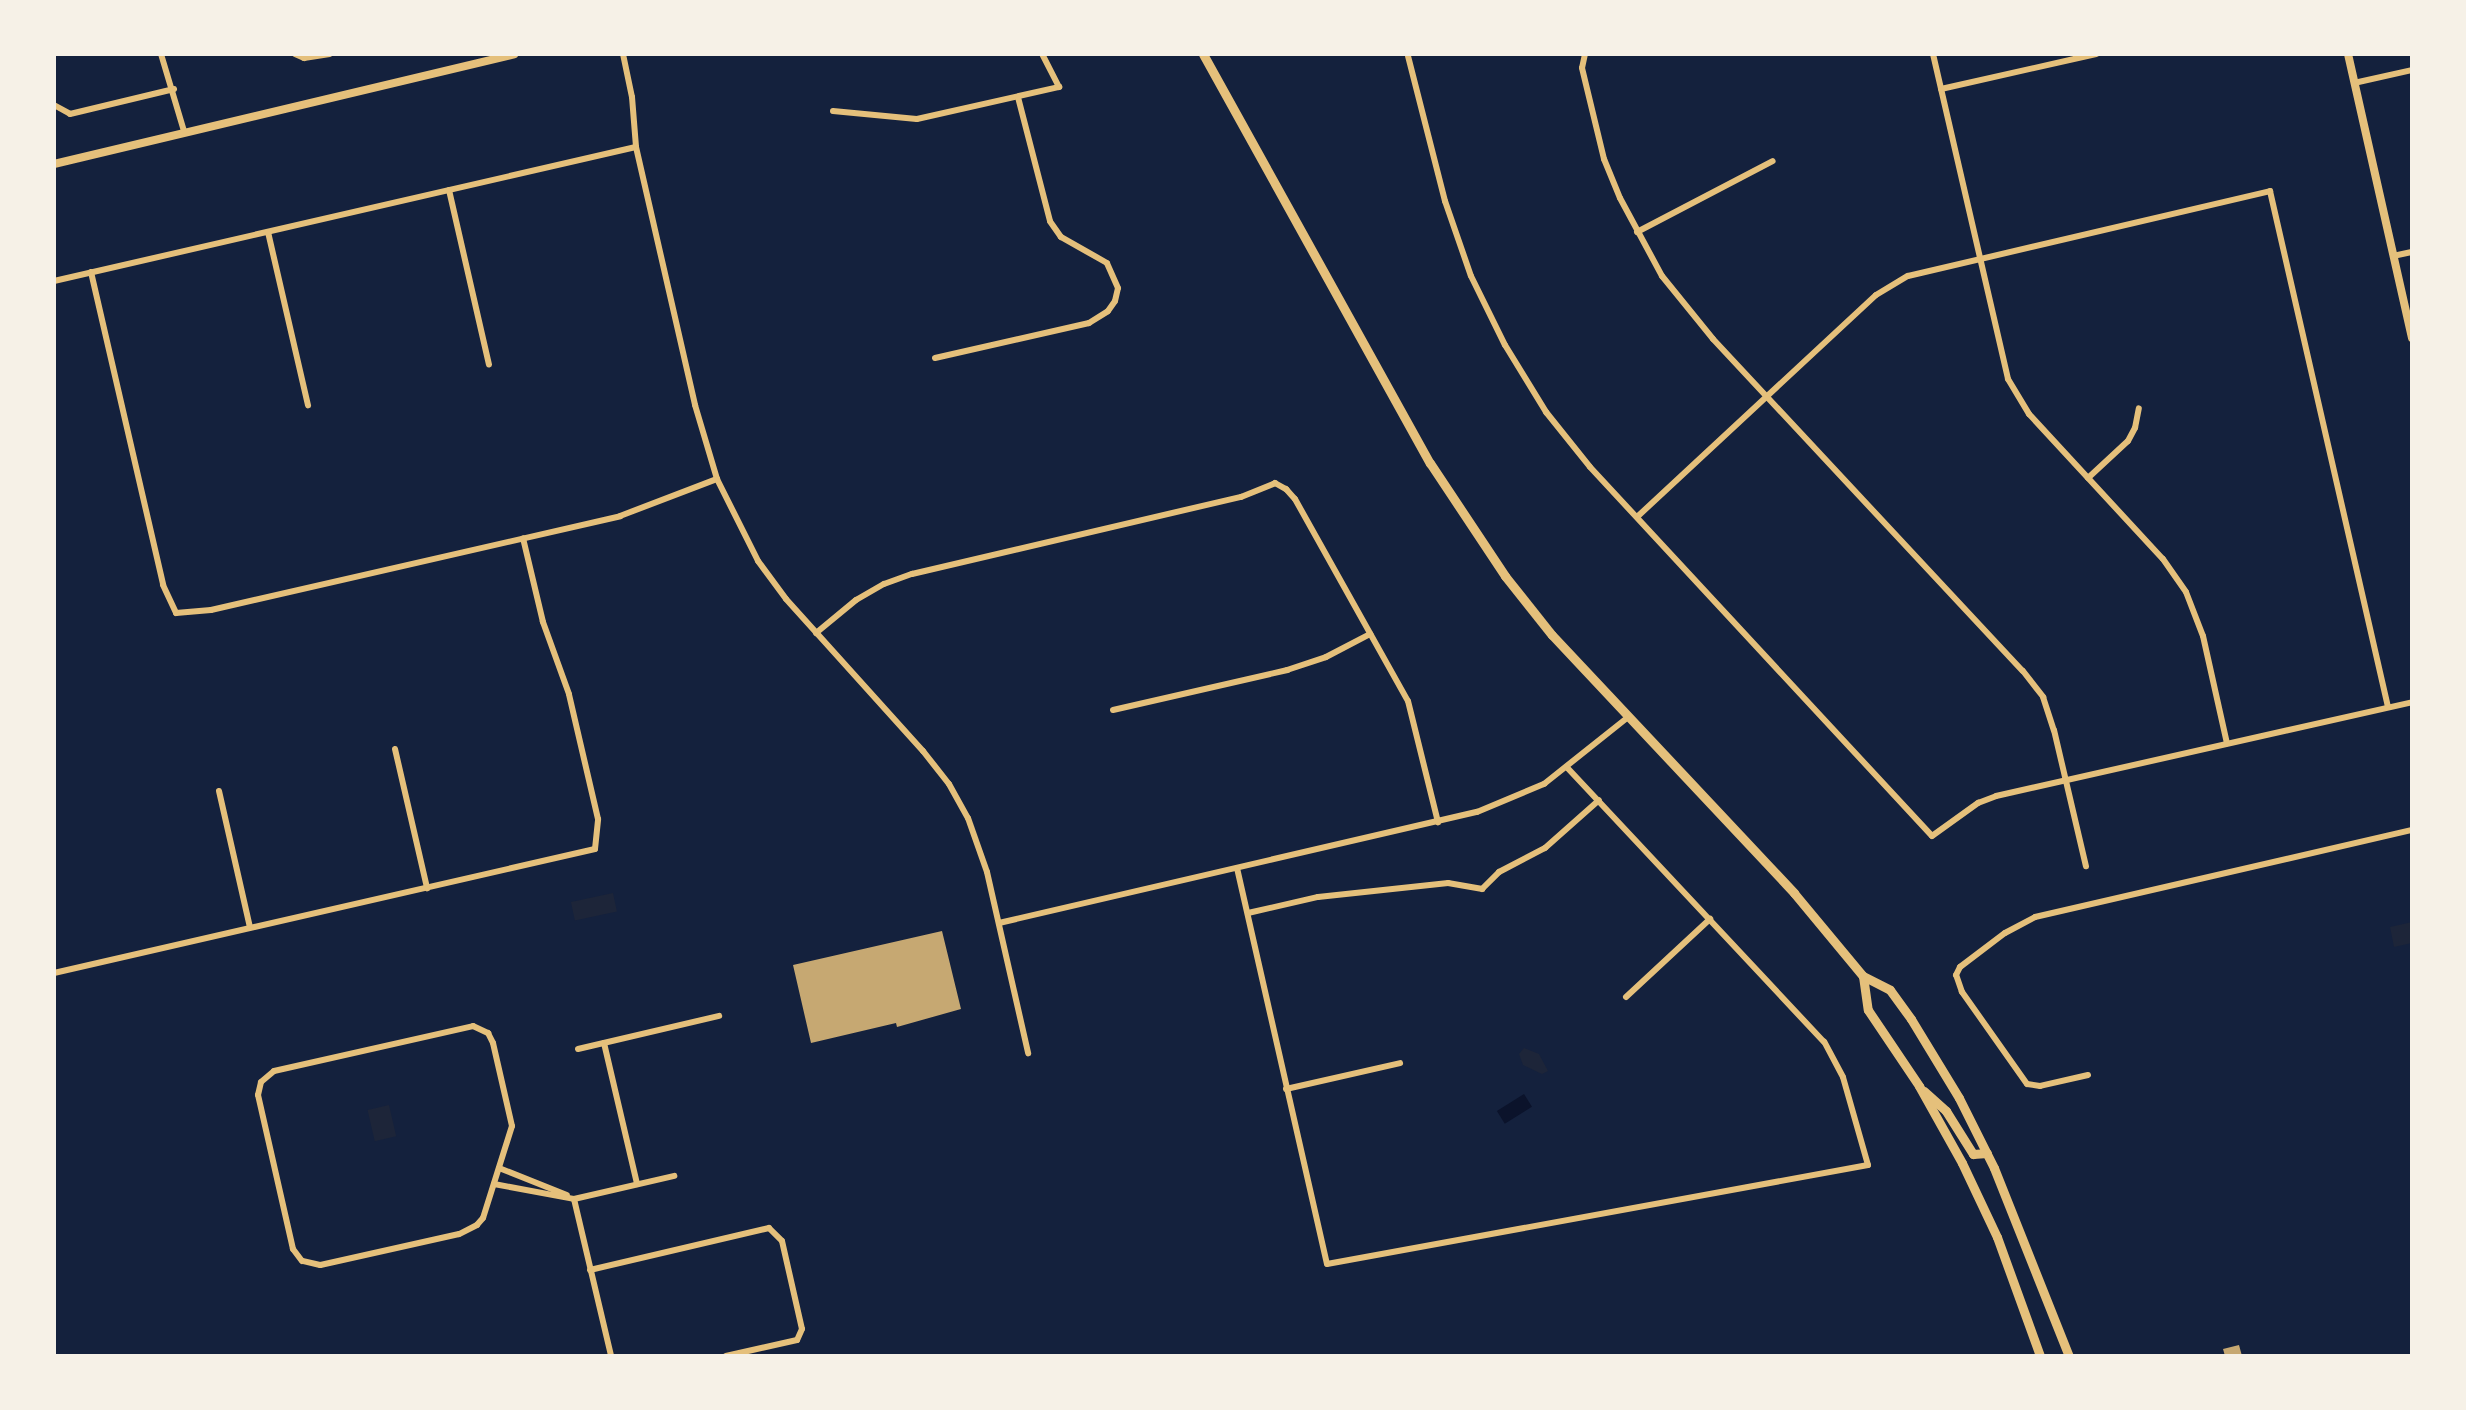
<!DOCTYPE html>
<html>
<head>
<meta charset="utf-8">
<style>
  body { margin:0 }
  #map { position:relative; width:2466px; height:1410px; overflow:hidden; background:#14213d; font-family:"Asap Condensed",sans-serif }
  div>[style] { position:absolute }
  .green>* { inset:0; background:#1d2539; transform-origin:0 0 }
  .water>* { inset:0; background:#0b132b; transform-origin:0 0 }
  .building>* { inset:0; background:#c6a872 }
  .minor>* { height:6px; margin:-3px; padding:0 3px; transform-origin:3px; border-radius:3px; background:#e5c07b }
  .tertiary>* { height:8px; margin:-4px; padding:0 4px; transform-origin:4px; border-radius:4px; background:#e5c07b }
  .secondary>* { height:9px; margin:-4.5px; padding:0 4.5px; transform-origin:4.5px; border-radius:4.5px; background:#e5c07b }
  span { translate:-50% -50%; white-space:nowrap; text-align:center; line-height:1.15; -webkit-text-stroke:8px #f6f1e7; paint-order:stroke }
  .frame { position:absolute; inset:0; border:56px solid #f6f1e7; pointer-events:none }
</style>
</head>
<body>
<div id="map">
  <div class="green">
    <i style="left:613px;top:893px;width:19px;height:43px;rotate:78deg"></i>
    <i style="clip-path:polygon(2412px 922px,2412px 943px,2394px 947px,2390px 927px)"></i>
    <i style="clip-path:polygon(1524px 1048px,1539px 1054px,1548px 1071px,1542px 1074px,1523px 1065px,1519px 1054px)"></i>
    <i style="left:389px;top:1105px;width:32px;height:22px;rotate:77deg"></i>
  </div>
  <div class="water">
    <i style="left:1524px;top:1094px;width:15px;height:32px;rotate:58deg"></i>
  </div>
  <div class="building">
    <i style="clip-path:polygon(942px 931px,961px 1009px,897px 1027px,896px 1023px,811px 1043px,793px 965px)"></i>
    <i style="clip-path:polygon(2239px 1345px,2242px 1356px,2225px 1356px,2223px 1349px)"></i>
  </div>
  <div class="minor">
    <i style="left:161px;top:54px;width:80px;rotate:73.4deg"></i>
    <i style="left:295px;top:54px;width:10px;rotate:24deg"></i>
    <i style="left:304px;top:58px;width:26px;rotate:-9deg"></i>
    <i style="left:623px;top:54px;width:44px;rotate:78.2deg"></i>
    <i style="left:632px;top:97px;width:50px;rotate:85.4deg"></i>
    <i style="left:636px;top:147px;width:265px;rotate:77.1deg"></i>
    <i style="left:695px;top:405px;width:77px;rotate:73.4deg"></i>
    <i style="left:717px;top:479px;width:92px;rotate:63.4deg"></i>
    <i style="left:758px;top:561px;width:47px;rotate:53.6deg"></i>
    <i style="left:786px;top:599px;width:205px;rotate:48deg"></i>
    <i style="left:923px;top:751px;width:42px;rotate:51.8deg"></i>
    <i style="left:949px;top:784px;width:39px;rotate:61deg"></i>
    <i style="left:968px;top:818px;width:57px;rotate:70.6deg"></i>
    <i style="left:987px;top:872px;width:186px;rotate:77.2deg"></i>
    <i style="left:1585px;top:54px;width:14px;rotate:102deg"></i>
    <i style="left:1582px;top:68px;width:94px;rotate:76.4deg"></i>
    <i style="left:1604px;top:159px;width:42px;rotate:67.7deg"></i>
    <i style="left:1620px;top:198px;width:89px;rotate:61.7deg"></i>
    <i style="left:1662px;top:276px;width:81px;rotate:51deg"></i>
    <i style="left:1713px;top:339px;width:454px;rotate:47deg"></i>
    <i style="left:2023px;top:671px;width:33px;rotate:52deg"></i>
    <i style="left:2043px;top:697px;width:35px;rotate:72deg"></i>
    <i style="left:2054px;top:730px;width:140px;rotate:76.8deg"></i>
    <i style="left:1933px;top:54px;width:334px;rotate:77deg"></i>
    <i style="left:2008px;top:379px;width:41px;rotate:59deg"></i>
    <i style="left:2029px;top:414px;width:197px;rotate:47.3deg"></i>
    <i style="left:2163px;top:559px;width:40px;rotate:55.1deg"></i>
    <i style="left:2186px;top:592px;width:47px;rotate:68.9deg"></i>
    <i style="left:2203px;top:636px;width:110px;rotate:77.4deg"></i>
    <i style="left:1408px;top:56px;width:150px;rotate:75.7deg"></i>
    <i style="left:1445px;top:201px;width:79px;rotate:70.9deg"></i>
    <i style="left:1471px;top:276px;width:77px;rotate:63.8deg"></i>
    <i style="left:1505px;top:345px;width:79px;rotate:58.5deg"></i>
    <i style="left:1546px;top:412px;width:70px;rotate:51.3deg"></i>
    <i style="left:1590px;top:467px;width:503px;rotate:47.17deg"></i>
    <i style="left:1932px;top:836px;width:57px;rotate:-35.7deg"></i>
    <i style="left:1978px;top:803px;width:19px;rotate:-21deg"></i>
    <i style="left:1996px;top:796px;width:426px;rotate:-12.7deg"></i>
    <i style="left:2354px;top:83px;width:59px;rotate:-12.6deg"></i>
    <i style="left:1941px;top:89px;width:159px;rotate:-12.7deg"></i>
    <i style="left:54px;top:105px;width:18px;rotate:29deg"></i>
    <i style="left:70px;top:114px;width:107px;rotate:-13.5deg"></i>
    <i style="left:833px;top:111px;width:84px;rotate:5.4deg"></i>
    <i style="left:917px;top:119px;width:146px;rotate:-12.7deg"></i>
    <i style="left:1059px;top:87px;width:37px;rotate:-117deg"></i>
    <i style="left:449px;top:190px;width:179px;rotate:77.1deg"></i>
    <i style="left:268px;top:232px;width:178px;rotate:77deg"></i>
    <i style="left:1637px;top:232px;width:153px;rotate:-27.6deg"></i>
    <i style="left:2393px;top:256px;width:19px;rotate:-12deg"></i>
    <i style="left:91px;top:272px;width:321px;rotate:77deg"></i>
    <i style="left:163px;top:585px;width:31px;rotate:65deg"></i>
    <i style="left:176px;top:613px;width:35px;rotate:-5deg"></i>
    <i style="left:211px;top:610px;width:420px;rotate:-12.9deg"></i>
    <i style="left:620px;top:516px;width:104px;rotate:-20.9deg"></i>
    <i style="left:54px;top:281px;width:597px;rotate:-12.97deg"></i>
    <i style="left:935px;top:358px;width:158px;rotate:-12.8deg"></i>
    <i style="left:1089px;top:323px;width:22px;rotate:-32deg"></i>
    <i style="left:1108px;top:311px;width:12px;rotate:-55deg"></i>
    <i style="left:1115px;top:301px;width:13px;rotate:-77deg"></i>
    <i style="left:1118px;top:288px;width:27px;rotate:-114deg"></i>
    <i style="left:1107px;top:263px;width:53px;rotate:-150.5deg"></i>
    <i style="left:1061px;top:237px;width:19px;rotate:-125deg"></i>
    <i style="left:1050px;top:221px;width:128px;rotate:-104.5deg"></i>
    <i style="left:2088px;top:478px;width:54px;rotate:-42.8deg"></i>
    <i style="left:2128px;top:441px;width:15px;rotate:-62deg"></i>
    <i style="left:2135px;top:428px;width:20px;rotate:-79deg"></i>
    <i style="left:1637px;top:517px;width:326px;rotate:-42.9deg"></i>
    <i style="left:1876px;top:295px;width:37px;rotate:-31deg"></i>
    <i style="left:1908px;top:276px;width:372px;rotate:-13.2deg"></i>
    <i style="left:2270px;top:191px;width:529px;rotate:77.12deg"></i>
    <i style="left:816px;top:633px;width:52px;rotate:-39.5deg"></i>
    <i style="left:856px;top:600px;width:32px;rotate:-30deg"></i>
    <i style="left:884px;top:584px;width:30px;rotate:-20deg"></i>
    <i style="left:912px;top:574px;width:338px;rotate:-13.2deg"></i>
    <i style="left:1241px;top:497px;width:37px;rotate:-22deg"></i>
    <i style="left:1275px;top:483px;width:13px;rotate:29deg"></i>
    <i style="left:1286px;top:489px;width:13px;rotate:48deg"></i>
    <i style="left:1295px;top:499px;width:231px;rotate:60.8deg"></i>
    <i style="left:1408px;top:701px;width:125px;rotate:76.1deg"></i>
    <i style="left:1113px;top:710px;width:179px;rotate:-12.9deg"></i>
    <i style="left:1287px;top:670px;width:41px;rotate:-18.4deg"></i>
    <i style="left:1326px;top:657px;width:50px;rotate:-27.6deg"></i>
    <i style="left:395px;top:749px;width:143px;rotate:77deg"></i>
    <i style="left:219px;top:791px;width:140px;rotate:77.2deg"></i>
    <i style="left:1237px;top:868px;width:406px;rotate:77.2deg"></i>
    <i style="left:1327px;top:1264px;width:550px;rotate:-10.37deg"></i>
    <i style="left:1868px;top:1165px;width:91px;rotate:-105.9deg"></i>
    <i style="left:1843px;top:1077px;width:40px;rotate:-118deg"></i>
    <i style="left:1824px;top:1042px;width:375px;rotate:-133.1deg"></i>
    <i style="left:1248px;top:913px;width:72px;rotate:-12.9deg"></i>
    <i style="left:1318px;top:897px;width:131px;rotate:-6.1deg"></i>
    <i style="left:1448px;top:883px;width:35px;rotate:10deg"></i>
    <i style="left:1482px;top:889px;width:24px;rotate:-45deg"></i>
    <i style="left:1499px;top:872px;width:52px;rotate:-27.6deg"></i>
    <i style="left:1545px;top:848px;width:72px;rotate:-41.6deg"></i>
    <i style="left:999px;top:923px;width:491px;rotate:-13.1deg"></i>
    <i style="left:1477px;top:812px;width:73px;rotate:-22.7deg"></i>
    <i style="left:1544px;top:784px;width:106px;rotate:-38.5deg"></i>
    <i style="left:54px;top:973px;width:555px;rotate:-12.91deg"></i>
    <i style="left:595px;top:849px;width:30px;rotate:-84deg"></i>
    <i style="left:598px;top:819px;width:128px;rotate:-103.1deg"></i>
    <i style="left:569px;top:694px;width:77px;rotate:-109.9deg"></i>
    <i style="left:543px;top:622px;width:86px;rotate:-103.4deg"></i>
    <i style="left:1626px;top:997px;width:115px;rotate:-42.9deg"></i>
    <i style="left:473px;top:1026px;width:17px;rotate:25deg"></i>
    <i style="left:488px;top:1033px;width:11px;rotate:63deg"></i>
    <i style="left:493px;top:1043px;width:85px;rotate:77.1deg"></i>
    <i style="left:512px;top:1126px;width:96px;rotate:107.5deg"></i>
    <i style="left:483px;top:1218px;width:9px;rotate:131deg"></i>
    <i style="left:477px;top:1225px;width:20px;rotate:153deg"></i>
    <i style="left:459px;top:1234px;width:142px;rotate:167.4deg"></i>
    <i style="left:320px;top:1265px;width:18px;rotate:-167deg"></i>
    <i style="left:302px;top:1261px;width:15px;rotate:-127deg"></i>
    <i style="left:293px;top:1249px;width:158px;rotate:-102.8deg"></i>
    <i style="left:258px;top:1095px;width:13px;rotate:-77deg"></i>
    <i style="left:261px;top:1082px;width:17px;rotate:-40deg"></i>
    <i style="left:274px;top:1071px;width:204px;rotate:-12.7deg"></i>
    <i style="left:604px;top:1043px;width:145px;rotate:76.8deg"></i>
    <i style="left:578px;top:1049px;width:145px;rotate:-13.2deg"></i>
    <i style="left:2088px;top:1075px;width:49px;rotate:167.1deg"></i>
    <i style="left:2040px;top:1086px;width:13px;rotate:-171deg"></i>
    <i style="left:2027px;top:1084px;width:113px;rotate:-125.2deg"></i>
    <i style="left:1962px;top:992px;width:18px;rotate:-109deg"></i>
    <i style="left:1956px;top:975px;width:9px;rotate:-63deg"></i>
    <i style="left:1960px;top:967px;width:56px;rotate:-37.1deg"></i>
    <i style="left:2005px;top:933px;width:34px;rotate:-28deg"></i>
    <i style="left:2035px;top:917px;width:387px;rotate:-13deg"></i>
    <i style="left:1286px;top:1089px;width:117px;rotate:-12.8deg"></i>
    <i style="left:499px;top:1168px;width:73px;rotate:21.7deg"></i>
    <i style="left:494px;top:1184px;width:81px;rotate:10.6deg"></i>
    <i style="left:574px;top:1199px;width:103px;rotate:-13deg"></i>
    <i style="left:574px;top:1199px;width:161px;rotate:76.7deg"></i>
    <i style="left:590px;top:1270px;width:184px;rotate:-13.2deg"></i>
    <i style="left:769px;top:1228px;width:18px;rotate:45deg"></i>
    <i style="left:782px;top:1241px;width:90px;rotate:77.2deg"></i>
    <i style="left:802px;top:1329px;width:12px;rotate:114deg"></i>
    <i style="left:797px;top:1340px;width:73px;rotate:167.3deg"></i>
  </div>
  <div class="tertiary">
    <i style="left:2348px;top:54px;width:291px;rotate:77.3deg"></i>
    <i style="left:54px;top:164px;width:473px;rotate:-13.4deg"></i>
  </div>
  <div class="secondary">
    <i style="left:1203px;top:54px;width:468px;rotate:61deg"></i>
    <i style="left:1430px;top:463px;width:136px;rotate:56.4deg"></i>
    <i style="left:1505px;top:576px;width:75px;rotate:51.5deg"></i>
    <i style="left:1552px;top:635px;width:354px;rotate:46.8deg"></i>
    <i style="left:1794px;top:893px;width:108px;rotate:50.3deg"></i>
    <i style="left:1863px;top:976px;width:30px;rotate:27deg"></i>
    <i style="left:1890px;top:990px;width:36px;rotate:54deg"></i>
    <i style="left:1911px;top:1019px;width:92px;rotate:58.7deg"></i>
    <i style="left:1959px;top:1098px;width:78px;rotate:63.4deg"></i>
    <i style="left:1994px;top:1168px;width:202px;rotate:68.3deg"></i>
    <i style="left:1863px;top:976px;width:34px;rotate:82deg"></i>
    <i style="left:1868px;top:1010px;width:92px;rotate:56.1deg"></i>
    <i style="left:1919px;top:1086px;width:88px;rotate:60.8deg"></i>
    <i style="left:1962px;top:1163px;width:82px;rotate:64.7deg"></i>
    <i style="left:1997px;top:1237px;width:127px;rotate:70.1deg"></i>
    <i style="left:1924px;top:1091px;width:30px;rotate:42deg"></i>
    <i style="left:1946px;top:1111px;width:51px;rotate:57.9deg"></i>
    <i style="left:1973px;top:1154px;width:14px;rotate:-4deg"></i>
  </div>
  <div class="frame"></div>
</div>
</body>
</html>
